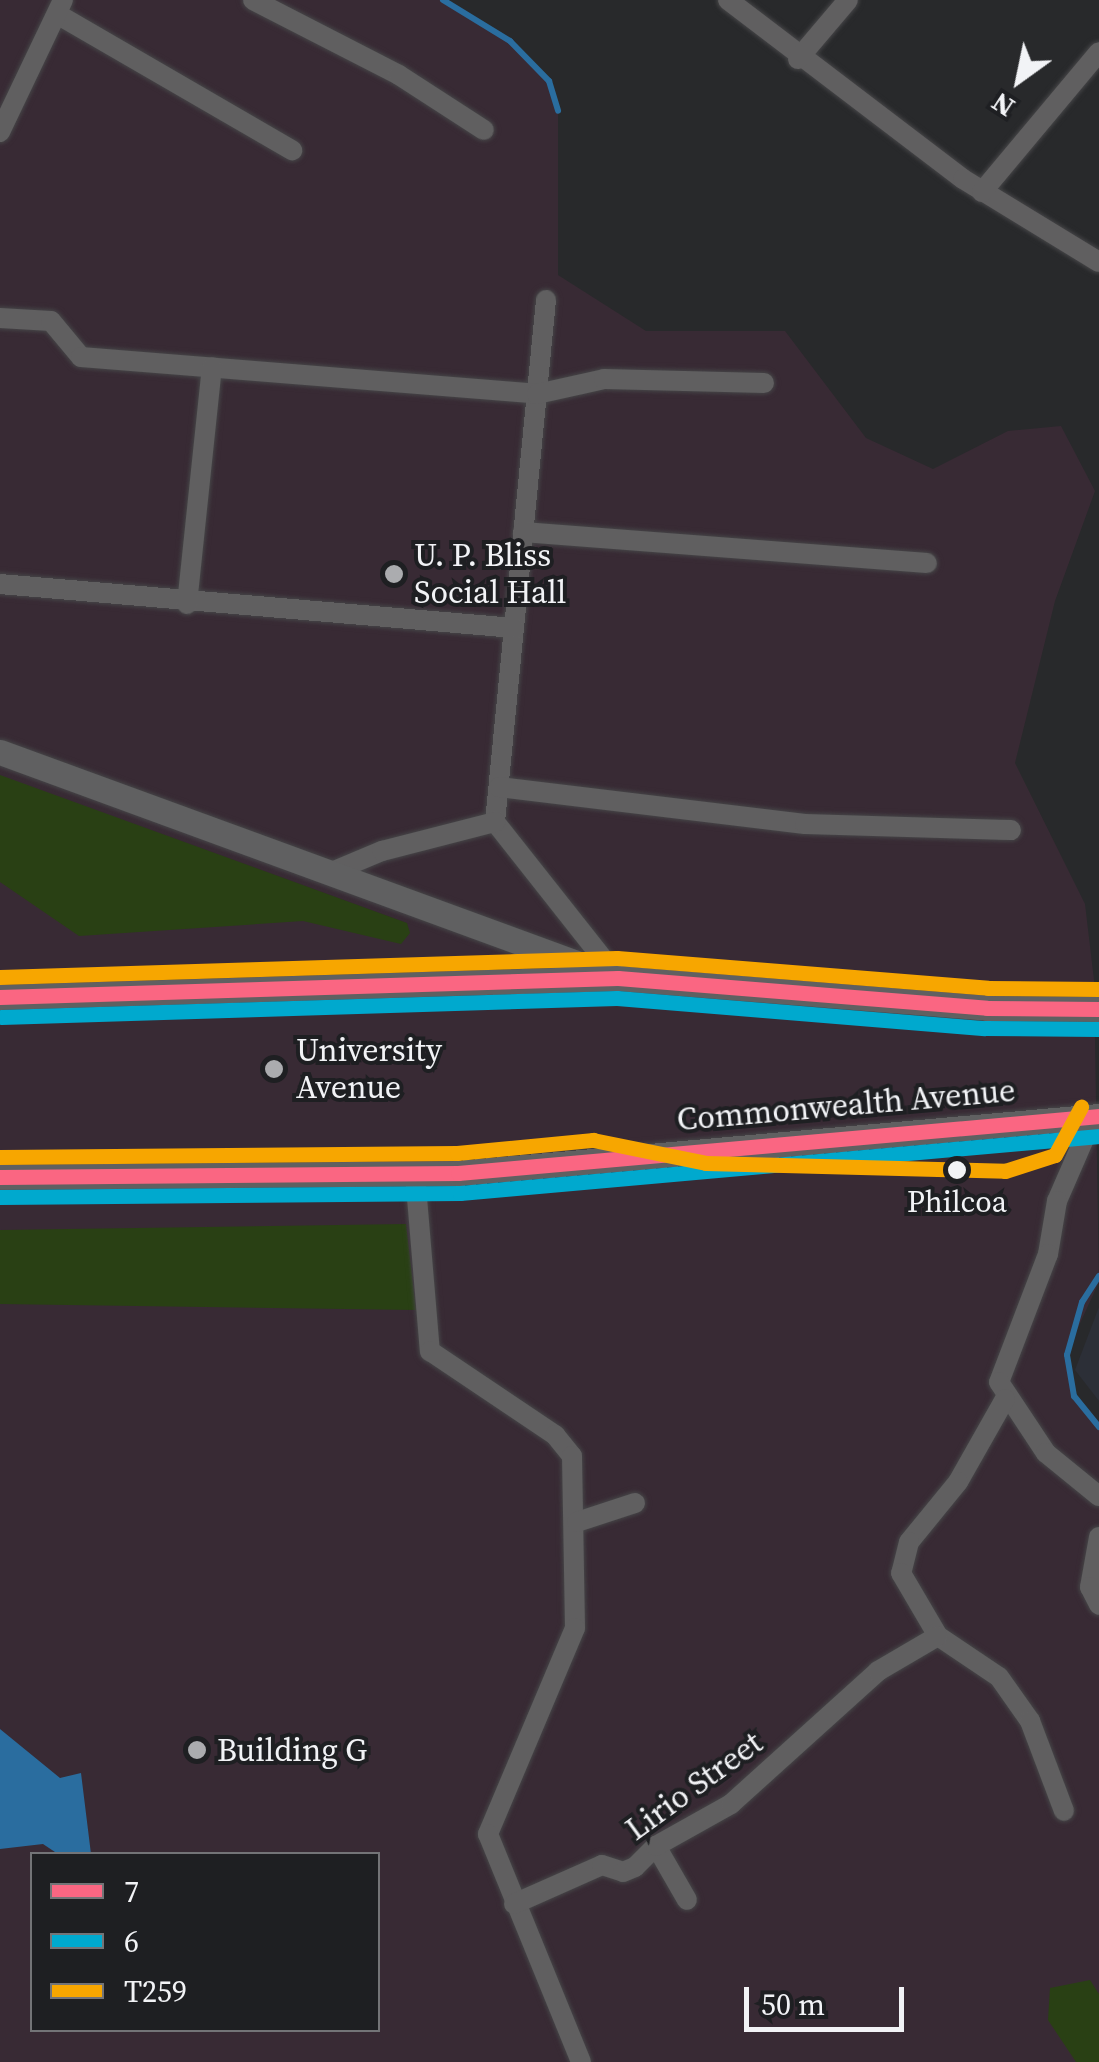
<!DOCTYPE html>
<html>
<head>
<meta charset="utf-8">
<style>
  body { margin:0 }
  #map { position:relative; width:1099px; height:2062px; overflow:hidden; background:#28292b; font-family:"Source Serif 4",serif }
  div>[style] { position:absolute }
  .built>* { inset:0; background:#2c2f37 }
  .education>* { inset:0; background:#382a34 }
  .green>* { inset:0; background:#294014 }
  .water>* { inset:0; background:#2a6d9f }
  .stream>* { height:6px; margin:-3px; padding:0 3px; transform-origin:3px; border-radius:3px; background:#2a6d9f }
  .roads { filter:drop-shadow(0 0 2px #454547) drop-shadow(0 0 2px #454547) }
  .minor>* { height:20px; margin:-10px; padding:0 10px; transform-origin:10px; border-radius:10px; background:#605f60 }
  .major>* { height:25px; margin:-12.5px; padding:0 12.5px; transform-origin:12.5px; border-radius:12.5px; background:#606061 }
  .bus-1>* { height:15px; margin:-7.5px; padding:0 7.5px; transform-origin:7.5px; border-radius:7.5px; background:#fa6682 }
  .bus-2>* { height:15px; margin:-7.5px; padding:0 7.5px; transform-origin:7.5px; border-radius:7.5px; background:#00a9ce }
  .bus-3>* { height:15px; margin:-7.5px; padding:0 7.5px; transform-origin:7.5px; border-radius:7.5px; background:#f7a600 }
  .dots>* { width:28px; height:28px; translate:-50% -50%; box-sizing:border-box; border:5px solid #1e1f22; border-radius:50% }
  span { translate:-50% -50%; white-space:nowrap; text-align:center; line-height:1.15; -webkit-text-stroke:8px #1e1f22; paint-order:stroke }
  .bus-label { font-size:30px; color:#f2f3f6 }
  .poi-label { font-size:32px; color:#f2f3f6 }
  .left { translate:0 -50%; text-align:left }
  .street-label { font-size:32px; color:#f2f3f6 }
  .legend { position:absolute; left:30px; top:1852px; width:350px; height:180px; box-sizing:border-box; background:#1e1f22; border:2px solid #737477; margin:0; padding:12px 18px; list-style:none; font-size:30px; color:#f2f3f6 }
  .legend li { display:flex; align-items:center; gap:20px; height:50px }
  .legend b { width:50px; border:2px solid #737477 }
  .north { position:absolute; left:969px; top:30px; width:100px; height:100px; -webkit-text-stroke:8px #1e1f22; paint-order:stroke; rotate:213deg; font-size:28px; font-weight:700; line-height:40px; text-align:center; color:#f2f3f6 }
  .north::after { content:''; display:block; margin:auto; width:35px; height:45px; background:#f2f3f6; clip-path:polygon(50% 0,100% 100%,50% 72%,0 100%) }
  .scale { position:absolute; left:744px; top:1987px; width:160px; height:45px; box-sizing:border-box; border:5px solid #f2f3f6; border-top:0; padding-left:12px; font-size:30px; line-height:35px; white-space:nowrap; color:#f2f3f6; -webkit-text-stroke:8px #1e1f22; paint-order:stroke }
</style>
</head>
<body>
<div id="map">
  <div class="built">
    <i style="clip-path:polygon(1099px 1307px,1099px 1401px,1075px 1370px)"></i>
  </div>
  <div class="education">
    <i style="clip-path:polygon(evenodd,0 0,443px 0,510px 41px,549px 81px,558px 111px,558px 275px,646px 331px,785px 331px,866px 438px,933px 469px,1008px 431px,1061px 426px,1095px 491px,1055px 601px,1015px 763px,1085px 904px,1094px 980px,1099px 1282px,1065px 1356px,1074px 1396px,1099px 1427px,1099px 2062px,0 2062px,0 0,32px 1854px,378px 1854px,378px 2030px,32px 2030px,32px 1854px)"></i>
  </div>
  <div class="green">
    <i style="clip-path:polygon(0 775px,407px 923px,410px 933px,401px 944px,303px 921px,79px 936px,0 882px)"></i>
    <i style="clip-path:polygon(406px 1224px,416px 1310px,0 1304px,0 1230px)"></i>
    <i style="clip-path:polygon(1090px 1980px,1099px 1994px,1099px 2062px,1076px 2062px,1048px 2020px,1050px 1988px)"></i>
  </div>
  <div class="water">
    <i style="clip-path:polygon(0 1729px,60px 1778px,81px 1773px,91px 1854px,58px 1854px,43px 1844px,0 1849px)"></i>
  </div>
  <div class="stream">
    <i style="left:443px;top:0;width:79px;rotate:31.5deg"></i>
    <i style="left:510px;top:41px;width:56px;rotate:45.7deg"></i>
    <i style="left:549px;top:81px;width:31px;rotate:73deg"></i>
    <i style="left:1099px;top:1276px;width:31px;rotate:123deg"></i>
    <i style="left:1082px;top:1302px;width:55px;rotate:105.8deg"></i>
    <i style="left:1067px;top:1355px;width:42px;rotate:80.3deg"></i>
    <i style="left:1074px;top:1396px;width:40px;rotate:51deg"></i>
  </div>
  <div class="roads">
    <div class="minor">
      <i style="left:253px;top:0;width:164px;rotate:27.2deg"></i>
      <i style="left:399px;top:75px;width:101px;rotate:32.9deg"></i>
      <i style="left:728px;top:0;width:295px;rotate:37.3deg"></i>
      <i style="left:963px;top:179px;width:159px;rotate:31.4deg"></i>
      <i style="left:57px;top:14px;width:272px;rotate:30.1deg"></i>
      <i style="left:798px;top:59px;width:77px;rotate:-49.7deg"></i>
      <i style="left:0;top:132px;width:146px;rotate:-64.5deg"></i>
      <i style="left:982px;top:192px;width:182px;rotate:-50.1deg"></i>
      <i style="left:546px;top:300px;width:524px;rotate:95.58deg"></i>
      <i style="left:495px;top:822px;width:199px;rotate:51.7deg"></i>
      <i style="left:0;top:318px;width:51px;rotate:3.4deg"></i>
      <i style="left:51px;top:321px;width:47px;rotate:50.2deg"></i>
      <i style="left:81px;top:357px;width:457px;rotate:4.6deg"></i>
      <i style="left:537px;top:394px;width:69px;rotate:-12.6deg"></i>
      <i style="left:604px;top:379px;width:160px;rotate:1.4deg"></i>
      <i style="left:523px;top:532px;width:405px;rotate:4.4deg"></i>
      <i style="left:0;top:584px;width:516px;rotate:4.89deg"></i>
      <i style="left:187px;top:604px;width:238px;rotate:-84deg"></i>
      <i style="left:499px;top:787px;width:308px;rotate:6.9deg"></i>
      <i style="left:805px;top:824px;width:206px;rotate:1.7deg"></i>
      <i style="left:327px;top:874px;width:60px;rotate:-22.7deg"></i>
      <i style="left:382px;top:851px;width:117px;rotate:-14.4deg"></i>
      <i style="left:1094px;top:1116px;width:93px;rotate:113.5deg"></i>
      <i style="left:1057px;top:1201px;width:54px;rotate:99.6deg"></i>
      <i style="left:1048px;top:1254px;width:137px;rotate:110.9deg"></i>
      <i style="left:999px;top:1382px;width:85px;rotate:56.5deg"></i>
      <i style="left:1046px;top:1453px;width:68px;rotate:39.1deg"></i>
      <i style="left:415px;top:1174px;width:178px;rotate:85.2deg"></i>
      <i style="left:430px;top:1351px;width:151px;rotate:33.9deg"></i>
      <i style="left:555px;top:1435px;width:27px;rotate:51deg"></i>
      <i style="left:572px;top:1456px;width:172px;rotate:89deg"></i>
      <i style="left:575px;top:1628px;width:224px;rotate:112.9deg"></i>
      <i style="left:488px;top:1834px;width:246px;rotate:67.8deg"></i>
      <i style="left:1005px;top:1399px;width:95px;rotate:119.5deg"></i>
      <i style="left:958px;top:1482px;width:77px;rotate:129.2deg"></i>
      <i style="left:909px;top:1542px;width:32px;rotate:104deg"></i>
      <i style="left:901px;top:1573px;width:73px;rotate:59.6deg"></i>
      <i style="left:938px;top:1636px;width:73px;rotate:33.9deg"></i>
      <i style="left:999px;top:1677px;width:54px;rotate:54.8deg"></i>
      <i style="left:1030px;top:1721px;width:96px;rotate:69.3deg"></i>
      <i style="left:577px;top:1522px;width:61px;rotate:-18.1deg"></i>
      <i style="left:1099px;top:1537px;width:51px;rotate:100.2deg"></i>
      <i style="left:1090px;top:1587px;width:20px;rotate:63deg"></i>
      <i style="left:656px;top:1846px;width:62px;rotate:60.1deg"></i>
      <i style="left:514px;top:1904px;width:96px;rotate:-23.9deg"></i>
      <i style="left:602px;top:1865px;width:22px;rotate:18deg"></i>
      <i style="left:623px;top:1872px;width:13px;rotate:-23deg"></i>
      <i style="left:635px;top:1867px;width:30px;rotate:-45deg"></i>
      <i style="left:656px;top:1846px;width:86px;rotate:-29.2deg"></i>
      <i style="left:731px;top:1804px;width:198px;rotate:-42.1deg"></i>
      <i style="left:878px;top:1671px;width:69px;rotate:-30.3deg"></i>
    </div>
    <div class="major">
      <i style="left:0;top:752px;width:643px;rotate:20.1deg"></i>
      <i style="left:0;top:997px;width:618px;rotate:-1.76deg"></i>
      <i style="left:618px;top:978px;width:370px;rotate:4.6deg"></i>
      <i style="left:987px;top:1008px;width:112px;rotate:0.5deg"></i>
      <i style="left:0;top:1177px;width:458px;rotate:-0.5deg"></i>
      <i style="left:458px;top:1173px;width:644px;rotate:-5.08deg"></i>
    </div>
  </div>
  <div class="bus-1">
    <i style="left:0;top:997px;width:618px;rotate:-1.76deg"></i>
    <i style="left:618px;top:978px;width:370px;rotate:4.6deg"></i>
    <i style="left:987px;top:1008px;width:112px;rotate:0.5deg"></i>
    <i style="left:0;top:1177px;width:458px;rotate:-0.5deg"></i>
    <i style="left:458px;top:1173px;width:644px;rotate:-5.08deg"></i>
  </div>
  <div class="bus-2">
    <i style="left:1px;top:1017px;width:616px;rotate:-1.77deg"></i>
    <i style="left:617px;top:998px;width:369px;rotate:4.7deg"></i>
    <i style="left:985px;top:1028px;width:114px;rotate:0.5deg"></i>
    <i style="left:0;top:1197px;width:460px;rotate:-0.5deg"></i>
    <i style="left:460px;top:1193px;width:642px;rotate:-5.1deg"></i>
  </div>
  <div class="bus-3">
    <i style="left:0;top:977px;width:617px;rotate:-1.76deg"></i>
    <i style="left:617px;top:958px;width:372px;rotate:4.6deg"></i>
    <i style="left:988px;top:988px;width:111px;rotate:0.5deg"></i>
    <i style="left:0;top:1157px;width:457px;rotate:-0.5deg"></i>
    <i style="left:457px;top:1153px;width:137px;rotate:-5.5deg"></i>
    <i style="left:593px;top:1140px;width:115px;rotate:11.5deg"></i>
    <i style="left:706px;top:1163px;width:299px;rotate:1.5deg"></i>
    <i style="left:1005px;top:1171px;width:52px;rotate:-17.7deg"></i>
    <i style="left:1055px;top:1155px;width:55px;rotate:-61.6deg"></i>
  </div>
  <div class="dots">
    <i style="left:394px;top:574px;background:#abacaf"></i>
    <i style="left:274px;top:1069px;background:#abacaf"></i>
    <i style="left:957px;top:1170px;background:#f2f3f6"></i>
    <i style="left:197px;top:1750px;background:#abacaf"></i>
  </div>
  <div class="bus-label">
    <span style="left:957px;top:1202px">Philcoa</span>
  </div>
  <div class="poi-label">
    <span class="left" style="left:414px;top:574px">U. P. Bliss<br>Social Hall</span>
    <span class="left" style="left:296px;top:1069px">University<br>Avenue</span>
    <span class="left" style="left:217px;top:1750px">Building G</span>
  </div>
  <div class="street-label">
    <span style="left:846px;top:1105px;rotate:-5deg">Commonwealth Avenue</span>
    <span style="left:694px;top:1786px;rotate:-36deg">Lirio Street</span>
  </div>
  <ul class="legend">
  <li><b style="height:12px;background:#fa6682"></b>7</li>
  <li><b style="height:12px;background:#00a9ce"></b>6</li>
  <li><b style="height:12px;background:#f7a600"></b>T259</li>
  </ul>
  <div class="north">N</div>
  <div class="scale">50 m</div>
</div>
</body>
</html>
